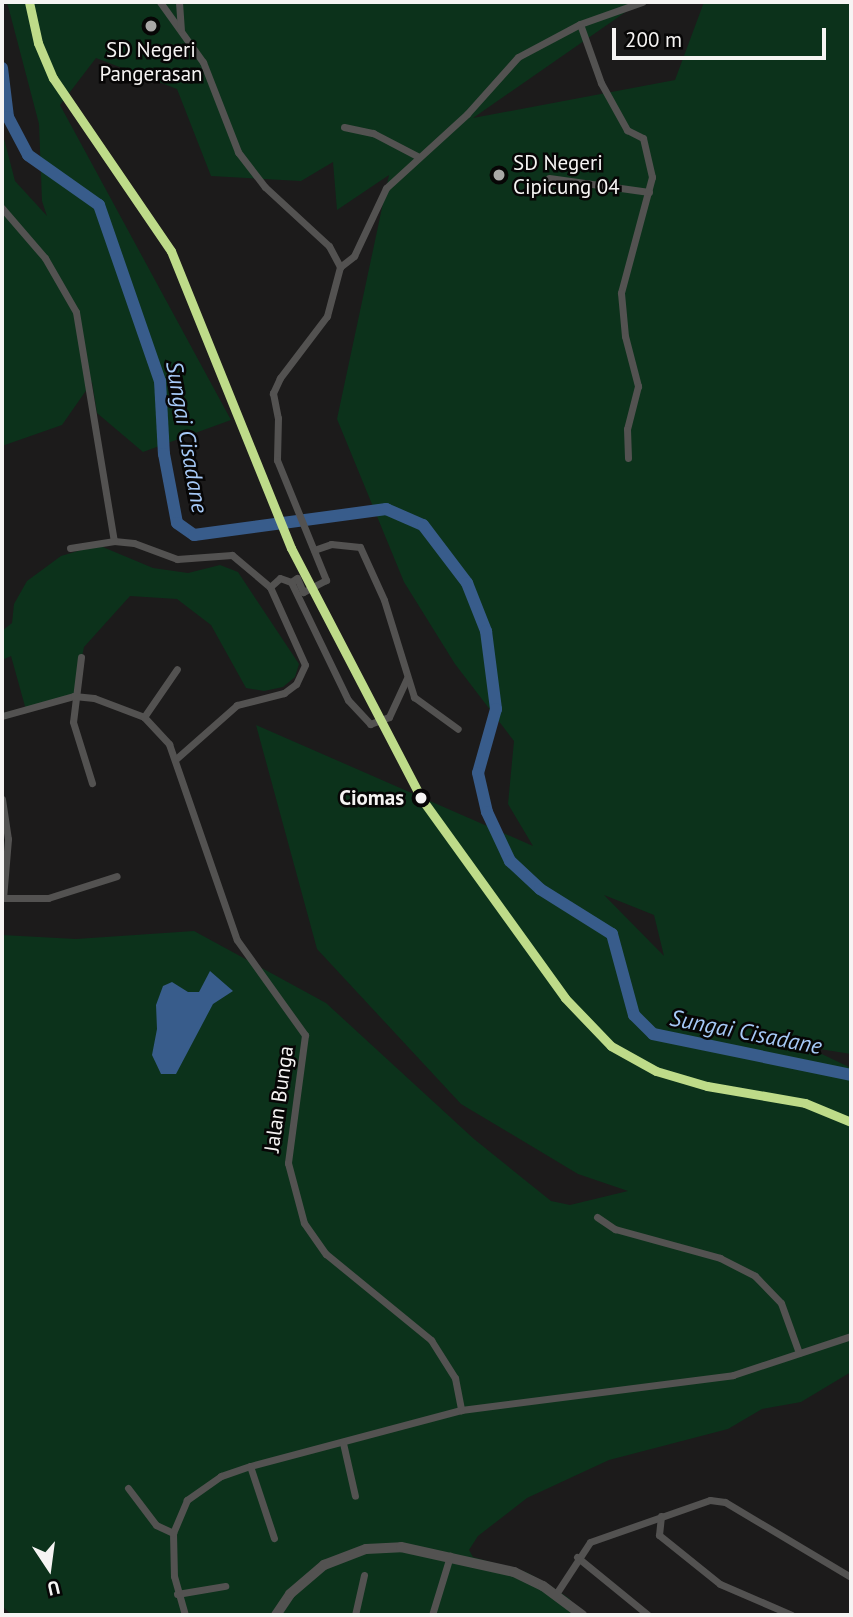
<!DOCTYPE html>
<html>
<head>
<meta charset="utf-8">
<style>
  body { margin:0 }
  #map { position:relative; width:853px; height:1617px; overflow:hidden; background:#1c1b1b; font-family:"PT Sans",sans-serif }
  div>[style] { position:absolute }
  .green>* { inset:0; background:#0c321b }
  .water>* { inset:0; background:#385c8b }
  .river>* { height:12px; margin:-6px; padding:0 6px; transform-origin:6px; border-radius:6px; background:#385c8b }
  .street>* { height:7px; margin:-3.5px; padding:0 3.5px; transform-origin:3.5px; border-radius:3.5px; background:#535251 }
  .secondary>* { height:10px; margin:-5px; padding:0 5px; transform-origin:5px; border-radius:5px; background:#535251 }
  .rail-1>* { height:9px; margin:-4.5px; padding:0 4.5px; transform-origin:4.5px; border-radius:4.5px; background:#bedb89 }
  .dots>* { width:19px; height:19px; translate:-50% -50%; box-sizing:border-box; border:4px solid #070606; border-radius:50% }
  span { translate:-50% -50%; white-space:nowrap; text-align:center; line-height:1.15; -webkit-text-stroke:5px #070606; paint-order:stroke }
  .poi-label { font-size:21px; color:#f6f4f3 }
  .left { translate:0 -50%; text-align:left }
  .stop-label { font-size:21px; color:#f6f4f3; font-weight:700 }
  .right { translate:-100% -50%; text-align:right }
  .street-label { font-size:21px; color:#f6f4f3 }
  .water-label { font-size:23px; color:#a6c9f7; font-style:italic }
  .frame { position:absolute; inset:0; border:4px solid #f6f4f3; pointer-events:none }
  .north { position:absolute; left:14px; top:1533px; width:70px; height:70px; -webkit-text-stroke:5px #070606; paint-order:stroke; rotate:167deg; font-size:19px; font-weight:700; line-height:28px; text-align:center; color:#f6f4f3 }
  .north::after { content:''; display:block; margin:auto; width:24px; height:32px; background:#f6f4f3; clip-path:polygon(50% 0,100% 100%,50% 72%,0 100%) }
  .scale { position:absolute; left:612px; top:28px; width:214px; height:32px; box-sizing:border-box; border:4px solid #f6f4f3; border-top:0; padding-left:9px; font-size:21px; line-height:24px; white-space:nowrap; color:#f6f4f3; -webkit-text-stroke:5px #070606; paint-order:stroke }
</style>
</head>
<body>
<div id="map">
  <div class="green">
    <i style="clip-path:polygon(evenodd,7px 2px,640px 2px,473px 118px,675px 80px,704px 2px,851px 2px,851px 1054px,807px 1047px,851px 1068px,851px 1372px,801px 1402px,762px 1409px,728px 1429px,609px 1460px,527px 1498px,478px 1536px,469px 1550px,473px 1557px,526px 1572px,548px 1584px,570px 1599px,575px 1615px,12px 1615px,2px 1606px,2px 935px,76px 939px,194px 931px,326px 1003px,474px 1139px,551px 1201px,570px 1205px,628px 1191px,578px 1174px,461px 1104px,317px 949px,256px 725px,533px 846px,508px 804px,514px 741px,455px 664px,404px 582px,337px 419px,389px 175px,337px 210px,333px 162px,301px 181px,211px 176px,177px 89px,96px 58px,60px 105px,231px 420px,143px 452px,97px 413px,92px 382px,62px 425px,2px 446px,2px 131px,15px 181px,47px 216px,42px 201px,39px 124px,7px 2px,604px 895px,654px 915px,664px 956px,604px 895px)"></i>
    <i style="clip-path:polygon(98px 545px,153px 568px,188px 573px,220px 565px,238px 572px,299px 664px,295px 677px,283px 687px,264px 691px,246px 688px,211px 625px,177px 599px,130px 596px,84px 647px,74px 696px,26px 710px,11px 656px,2px 660px,2px 631px,12px 623px,14px 604px,27px 581px,61px 556px)"></i>
  </div>
  <div class="water">
    <i style="clip-path:polygon(210px 971px,233px 991px,213px 1004px,176px 1074px,161px 1074px,152px 1055px,157px 1029px,156px 1005px,163px 986px,172px 982px,188px 992px,199px 992px)"></i>
  </div>
  <div class="river">
    <i style="left:2px;top:68px;width:49px;rotate:83deg"></i>
    <i style="left:8px;top:117px;width:43px;rotate:62.2deg"></i>
    <i style="left:28px;top:155px;width:87px;rotate:35.2deg"></i>
    <i style="left:99px;top:205px;width:186px;rotate:70.9deg"></i>
    <i style="left:160px;top:381px;width:73px;rotate:86.9deg"></i>
    <i style="left:164px;top:454px;width:70px;rotate:79.3deg"></i>
    <i style="left:177px;top:523px;width:21px;rotate:35deg"></i>
    <i style="left:194px;top:535px;width:194px;rotate:-7.7deg"></i>
    <i style="left:386px;top:509px;width:40px;rotate:23.4deg"></i>
    <i style="left:423px;top:525px;width:73px;rotate:52.8deg"></i>
    <i style="left:467px;top:583px;width:52px;rotate:68.4deg"></i>
    <i style="left:486px;top:631px;width:79px;rotate:82.7deg"></i>
    <i style="left:496px;top:709px;width:66px;rotate:105.7deg"></i>
    <i style="left:478px;top:773px;width:40px;rotate:77deg"></i>
    <i style="left:487px;top:812px;width:54px;rotate:64.9deg"></i>
    <i style="left:510px;top:861px;width:41px;rotate:43deg"></i>
    <i style="left:540px;top:889px;width:85px;rotate:32deg"></i>
    <i style="left:612px;top:934px;width:84px;rotate:74.8deg"></i>
    <i style="left:634px;top:1015px;width:27px;rotate:45deg"></i>
    <i style="left:653px;top:1034px;width:202px;rotate:11.7deg"></i>
  </div>
  <div class="street">
    <i style="left:160px;top:2px;width:74px;rotate:54.4deg"></i>
    <i style="left:203px;top:62px;width:97px;rotate:68.7deg"></i>
    <i style="left:238px;top:152px;width:44px;rotate:52.4deg"></i>
    <i style="left:265px;top:187px;width:87px;rotate:42.7deg"></i>
    <i style="left:329px;top:246px;width:24px;rotate:62deg"></i>
    <i style="left:340px;top:267px;width:51px;rotate:104.9deg"></i>
    <i style="left:327px;top:316px;width:78px;rotate:127.2deg"></i>
    <i style="left:280px;top:378px;width:17px;rotate:115deg"></i>
    <i style="left:273px;top:393px;width:25px;rotate:79deg"></i>
    <i style="left:278px;top:418px;width:42px;rotate:91.4deg"></i>
    <i style="left:277px;top:460px;width:130px;rotate:67.8deg"></i>
    <i style="left:326px;top:580px;width:26px;rotate:152deg"></i>
    <i style="left:303px;top:592px;width:15px;rotate:-113deg"></i>
    <i style="left:297px;top:578px;width:7px;rotate:146deg"></i>
    <i style="left:179px;top:2px;width:27px;rotate:86deg"></i>
    <i style="left:580px;top:24px;width:63px;rotate:70.4deg"></i>
    <i style="left:601px;top:83px;width:54px;rotate:61deg"></i>
    <i style="left:627px;top:130px;width:18px;rotate:27deg"></i>
    <i style="left:643px;top:138px;width:40px;rotate:77deg"></i>
    <i style="left:652px;top:177px;width:120px;rotate:105deg"></i>
    <i style="left:621px;top:293px;width:43px;rotate:84.7deg"></i>
    <i style="left:625px;top:336px;width:52px;rotate:75.4deg"></i>
    <i style="left:638px;top:386px;width:44px;rotate:104.3deg"></i>
    <i style="left:627px;top:429px;width:29px;rotate:88deg"></i>
    <i style="left:344px;top:127px;width:30px;rotate:12deg"></i>
    <i style="left:373px;top:133px;width:50px;rotate:27.6deg"></i>
    <i style="left:549px;top:178px;width:101px;rotate:8deg"></i>
    <i style="left:2px;top:208px;width:66px;rotate:49.3deg"></i>
    <i style="left:45px;top:258px;width:62px;rotate:60.1deg"></i>
    <i style="left:76px;top:312px;width:232px;rotate:80.6deg"></i>
    <i style="left:114px;top:541px;width:20px;rotate:6deg"></i>
    <i style="left:134px;top:543px;width:46px;rotate:20.4deg"></i>
    <i style="left:177px;top:559px;width:55px;rotate:-4.2deg"></i>
    <i style="left:232px;top:555px;width:50px;rotate:40.1deg"></i>
    <i style="left:270px;top:587px;width:85px;rotate:65.8deg"></i>
    <i style="left:305px;top:665px;width:21px;rotate:115deg"></i>
    <i style="left:296px;top:684px;width:15px;rotate:143deg"></i>
    <i style="left:284px;top:693px;width:49px;rotate:165.7deg"></i>
    <i style="left:237px;top:705px;width:81px;rotate:138.5deg"></i>
    <i style="left:340px;top:267px;width:18px;rotate:-38deg"></i>
    <i style="left:354px;top:256px;width:75px;rotate:-64.8deg"></i>
    <i style="left:386px;top:188px;width:110px;rotate:-42.4deg"></i>
    <i style="left:467px;top:114px;width:76px;rotate:-48.2deg"></i>
    <i style="left:518px;top:57px;width:70px;rotate:-28deg"></i>
    <i style="left:580px;top:24px;width:66px;rotate:-19.5deg"></i>
    <i style="left:70px;top:548px;width:45px;rotate:-9deg"></i>
    <i style="left:314px;top:550px;width:18px;rotate:-19deg"></i>
    <i style="left:331px;top:544px;width:29px;rotate:6deg"></i>
    <i style="left:360px;top:547px;width:58px;rotate:65.6deg"></i>
    <i style="left:384px;top:600px;width:102px;rotate:72.8deg"></i>
    <i style="left:414px;top:697px;width:54px;rotate:36deg"></i>
    <i style="left:270px;top:587px;width:13px;rotate:-42deg"></i>
    <i style="left:280px;top:578px;width:12px;rotate:20deg"></i>
    <i style="left:291px;top:582px;width:131px;rotate:64.2deg"></i>
    <i style="left:348px;top:700px;width:33px;rotate:47deg"></i>
    <i style="left:370px;top:724px;width:20px;rotate:-20deg"></i>
    <i style="left:389px;top:717px;width:43px;rotate:-65.2deg"></i>
    <i style="left:81px;top:657px;width:65px;rotate:97deg"></i>
    <i style="left:73px;top:722px;width:64px;rotate:72.7deg"></i>
    <i style="left:2px;top:716px;width:75px;rotate:-15.5deg"></i>
    <i style="left:74px;top:696px;width:20px;rotate:6deg"></i>
    <i style="left:94px;top:698px;width:53px;rotate:20.8deg"></i>
    <i style="left:144px;top:717px;width:37px;rotate:47deg"></i>
    <i style="left:169px;top:744px;width:207px;rotate:70.9deg"></i>
    <i style="left:237px;top:940px;width:117px;rotate:54.4deg"></i>
    <i style="left:305px;top:1035px;width:129px;rotate:97.6deg"></i>
    <i style="left:288px;top:1163px;width:62px;rotate:75.1deg"></i>
    <i style="left:304px;top:1223px;width:38px;rotate:55deg"></i>
    <i style="left:326px;top:1254px;width:136px;rotate:39.3deg"></i>
    <i style="left:431px;top:1340px;width:45px;rotate:57.7deg"></i>
    <i style="left:455px;top:1378px;width:33px;rotate:79deg"></i>
    <i style="left:461px;top:1410px;width:218px;rotate:165.1deg"></i>
    <i style="left:250px;top:1466px;width:31px;rotate:161deg"></i>
    <i style="left:221px;top:1476px;width:42px;rotate:144.8deg"></i>
    <i style="left:187px;top:1500px;width:36px;rotate:113deg"></i>
    <i style="left:173px;top:1533px;width:43px;rotate:88.7deg"></i>
    <i style="left:174px;top:1576px;width:41px;rotate:74.2deg"></i>
    <i style="left:144px;top:717px;width:58px;rotate:-55.5deg"></i>
    <i style="left:2px;top:799px;width:40px;rotate:81.5deg"></i>
    <i style="left:8px;top:839px;width:59px;rotate:94.8deg"></i>
    <i style="left:2px;top:898px;width:46px"></i>
    <i style="left:48px;top:898px;width:72px;rotate:-17.7deg"></i>
    <i style="left:597px;top:1217px;width:22px;rotate:34deg"></i>
    <i style="left:615px;top:1229px;width:109px;rotate:15.4deg"></i>
    <i style="left:720px;top:1258px;width:39px;rotate:27deg"></i>
    <i style="left:755px;top:1276px;width:37px;rotate:46deg"></i>
    <i style="left:781px;top:1303px;width:53px;rotate:70.2deg"></i>
    <i style="left:461px;top:1410px;width:274px;rotate:-7.3deg"></i>
    <i style="left:733px;top:1375px;width:124px;rotate:-18.3deg"></i>
    <i style="left:343px;top:1443px;width:54px;rotate:77.2deg"></i>
    <i style="left:250px;top:1466px;width:76px;rotate:71.6deg"></i>
    <i style="left:128px;top:1488px;width:46px;rotate:52.9deg"></i>
    <i style="left:156px;top:1525px;width:19px;rotate:25deg"></i>
    <i style="left:661px;top:1516px;width:19px;rotate:96deg"></i>
    <i style="left:659px;top:1535px;width:78px;rotate:38.8deg"></i>
    <i style="left:720px;top:1584px;width:78px;rotate:23.3deg"></i>
    <i style="left:577px;top:1557px;width:92px;rotate:39.2deg"></i>
    <i style="left:177px;top:1594px;width:49px;rotate:-9.5deg"></i>
    <i style="left:556px;top:1594px;width:62px;rotate:-56.8deg"></i>
    <i style="left:590px;top:1542px;width:127px;rotate:-19.3deg"></i>
    <i style="left:710px;top:1500px;width:15px;rotate:8deg"></i>
    <i style="left:725px;top:1502px;width:147px;rotate:30.8deg"></i>
    <i style="left:355px;top:1615px;width:41px;rotate:-77.3deg"></i>
    <i style="left:432px;top:1615px;width:62px;rotate:-73deg"></i>
  </div>
  <div class="secondary">
    <i style="left:276px;top:1615px;width:25px;rotate:-56deg"></i>
    <i style="left:290px;top:1594px;width:45px;rotate:-40.5deg"></i>
    <i style="left:324px;top:1565px;width:45px;rotate:-20.9deg"></i>
    <i style="left:366px;top:1549px;width:35px;rotate:-3deg"></i>
    <i style="left:401px;top:1547px;width:116px;rotate:12.5deg"></i>
    <i style="left:514px;top:1572px;width:32px;rotate:26deg"></i>
    <i style="left:543px;top:1586px;width:49px;rotate:36.6deg"></i>
  </div>
  <div class="rail-1">
    <i style="left:29px;top:2px;width:42px;rotate:77.6deg"></i>
    <i style="left:38px;top:43px;width:38px;rotate:67deg"></i>
    <i style="left:53px;top:78px;width:209px;rotate:55.7deg"></i>
    <i style="left:171px;top:251px;width:320px;rotate:68deg"></i>
    <i style="left:291px;top:548px;width:282px;rotate:62.5deg"></i>
    <i style="left:421px;top:798px;width:246px;rotate:54.2deg"></i>
    <i style="left:565px;top:998px;width:66px;rotate:46.2deg"></i>
    <i style="left:611px;top:1046px;width:51px;rotate:29.1deg"></i>
    <i style="left:656px;top:1071px;width:53px;rotate:16.4deg"></i>
    <i style="left:707px;top:1086px;width:99px;rotate:9.8deg"></i>
    <i style="left:805px;top:1103px;width:50px;rotate:22.4deg"></i>
  </div>
  <div class="dots">
    <i style="left:151px;top:26px;background:#aaa8a7"></i>
    <i style="left:499px;top:175px;background:#aaa8a7"></i>
    <i style="left:421px;top:798px;background:#f6f4f3"></i>
  </div>
  <div class="poi-label">
    <span style="left:151px;top:62px">SD Negeri<br>Pangerasan</span>
    <span class="left" style="left:513px;top:175px">SD Negeri<br>Cipicung 04</span>
  </div>
  <div class="stop-label">
    <span class="right" style="left:404px;top:798px">Ciomas</span>
  </div>
  <div class="street-label">
    <span style="left:279px;top:1099px;rotate:-82deg">Jalan Bunga</span>
  </div>
  <div class="water-label">
    <span style="left:187px;top:437px;rotate:80deg">Sungai Cisadane</span>
    <span style="left:746px;top:1032px;rotate:11deg">Sungai Cisadane</span>
  </div>
  <div class="frame"></div>
  <div class="north">U</div>
  <div class="scale">200 m</div>
</div>
</body>
</html>
